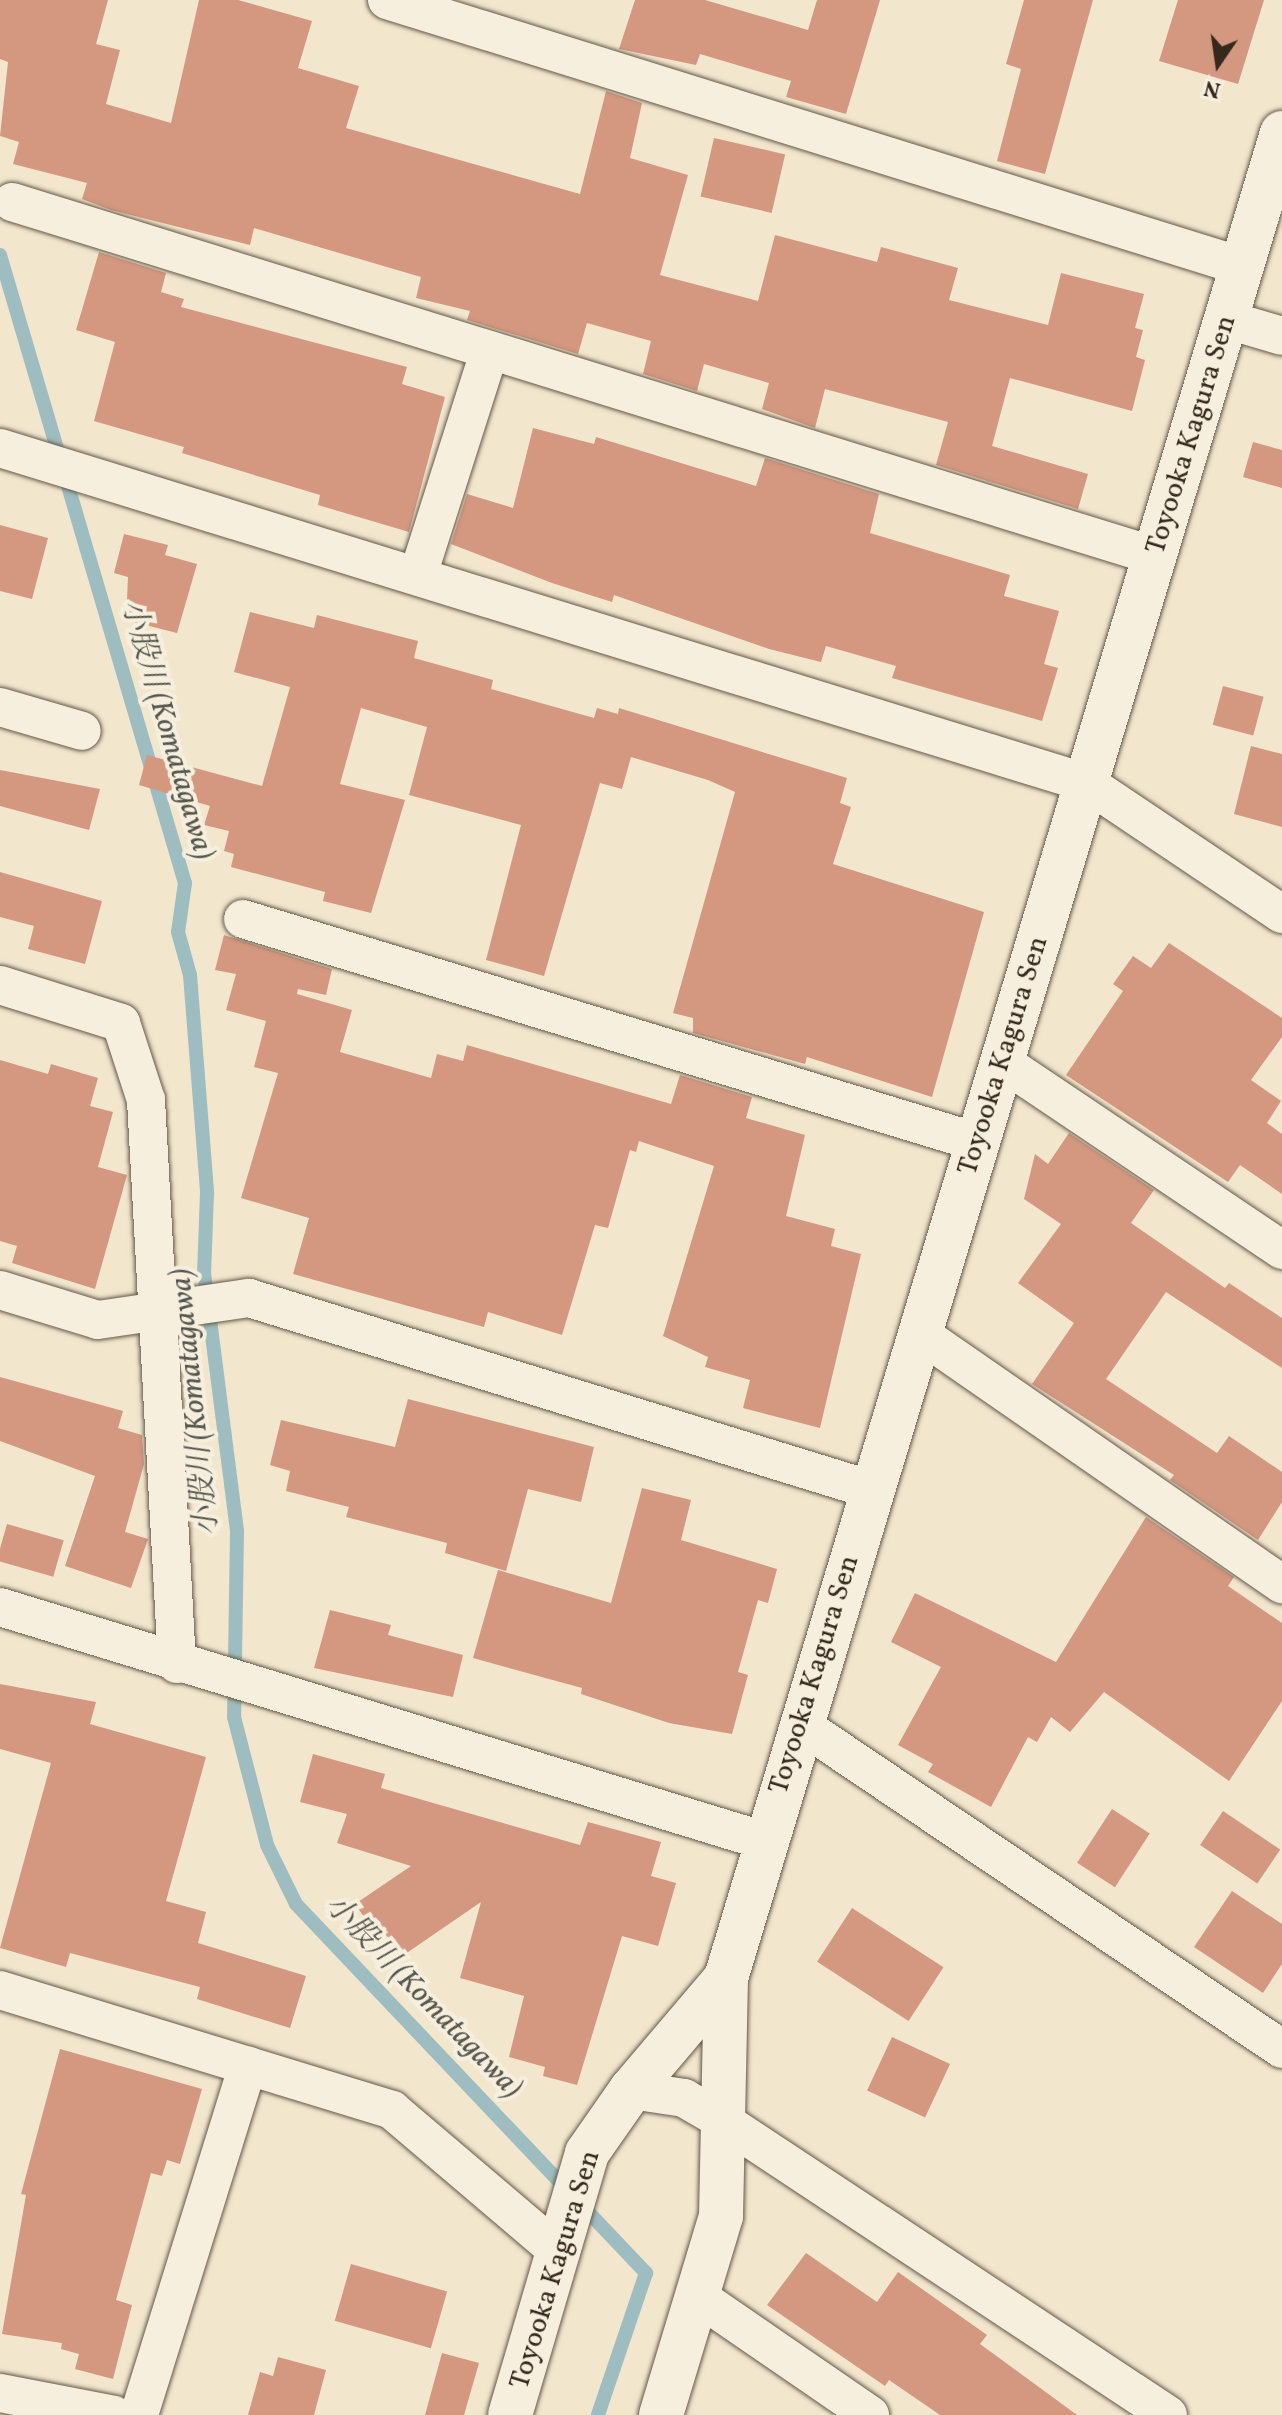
<!DOCTYPE html>
<html>
<head>
<meta charset="utf-8">
<style>
  body { margin:0 }
  #map { position:relative; width:1282px; height:2415px; overflow:hidden; background:#f2e6cd; font-family:Vollkorn,"Noto Serif JP",serif }
  div>[style] { position:absolute }
  .stream>* { height:14px; margin:-7px; padding:0 7px; transform-origin:7px; border-radius:7px; background:#9ebdc0 }
  .building>* { inset:0; background:#d3987f; transform-origin:0 0 }
  .roads { filter:drop-shadow(0 0 2px #645848) drop-shadow(0 0 2px #645848) }
  .street>* { height:38px; margin:-19px; padding:0 19px; transform-origin:19px; border-radius:19px; background:#f7efde }
  .secondary>* { height:44px; margin:-22px; padding:0 22px; transform-origin:22px; border-radius:22px; background:#f7efde }
  span { translate:-50% -50%; white-space:nowrap; text-align:center; line-height:1.15; -webkit-text-stroke:8px #f7efde; paint-order:stroke }
  .street-label { font-size:28px; color:#35281c }
  .water-label { font-size:30px; color:#54554d; font-style:italic }
  .north { position:absolute; left:1178px; top:24px; width:80px; height:80px; -webkit-text-stroke:6px #f7efde; paint-order:stroke; rotate:193deg; font-size:22px; font-weight:700; line-height:32px; text-align:center; color:#35281c }
  .north::after { content:''; display:block; margin:auto; width:28px; height:36px; background:#35281c; clip-path:polygon(50% 0,100% 100%,50% 72%,0 100%) }
</style>
</head>
<body>
<div id="map">
  <div class="stream">
    <i style="left:0;top:255px;width:655px;rotate:73.59deg"></i>
    <i style="left:185px;top:883px;width:49px;rotate:98.1deg"></i>
    <i style="left:178px;top:932px;width:45px;rotate:74.4deg"></i>
    <i style="left:190px;top:975px;width:219px;rotate:85.5deg"></i>
    <i style="left:207px;top:1193px;width:80px;rotate:92.1deg"></i>
    <i style="left:204px;top:1273px;width:261px;rotate:82.7deg"></i>
    <i style="left:237px;top:1532px;width:185px;rotate:90.9deg"></i>
    <i style="left:234px;top:1717px;width:132px;rotate:75.5deg"></i>
    <i style="left:267px;top:1845px;width:66px;rotate:63.8deg"></i>
    <i style="left:296px;top:1904px;width:509px;rotate:46.51deg"></i>
    <i style="left:646px;top:2273px;width:150px;rotate:108.7deg"></i>
  </div>
  <div class="building">
    <i style="clip-path:polygon(0 0,108px 0,96px 44px,120px 50px,106px 104px,171px 123px,199px 0,238px 0,312px 21px,298px 68px,359px 86px,346px 128px,580px 194px,606px 91px,642px 103px,630px 158px,688px 175px,660px 275px,758px 301px,775px 235px,877px 262px,881px 247px,958px 268px,949px 300px,1048px 325px,1061px 273px,1144px 294px,1135px 328px,1143px 330px,1136px 357px,1145px 360px,1132px 411px,1010px 378px,992px 446px,1088px 474px,1078px 509px,936px 465px,948px 422px,825px 389px,815px 428px,762px 409px,769px 383px,704px 364px,697px 391px,643px 374px,651px 341px,587px 323px,578px 354px,467px 320px,470px 311px,416px 298px,421px 277px,254px 228px,250px 245px,111px 210px,82px 199px,87px 183px,13px 164px,19px 142px,0 136px,8px 62px,0 59px)"></i>
    <i style="clip-path:polygon(635px 0,705px 0,808px 30px,817px 0,880px 0,846px 114px,786px 97px,791px 81px,700px 54px,696px 65px,619px 49px)"></i>
    <i style="clip-path:polygon(1024px 0,1093px 0,1045px 174px,997px 161px,1021px 69px,1006px 64px)"></i>
    <i style="clip-path:polygon(1178px 0,1264px 0,1238px 84px,1159px 61px)"></i>
    <i style="left:714px;top:138px;width:73px;height:60px;rotate:13deg"></i>
    <i style="clip-path:polygon(99px 252px,166px 273px,161px 292px,184px 299px,181px 307px,407px 367px,402px 384px,445px 397px,409px 532px,318px 505px,320px 495px,182px 453px,184px 447px,94px 421px,115px 342px,76px 330px)"></i>
    <i style="clip-path:polygon(533px 428px,594px 444px,596px 437px,756px 486px,765px 458px,879px 494px,870px 533px,1010px 575px,1004px 596px,1059px 611px,1044px 664px,1058px 668px,1042px 721px,892px 678px,896px 666px,826px 646px,821px 662px,769px 649px,614px 595px,612px 602px,552px 583px,451px 544px,467px 494px,513px 508px)"></i>
    <i style="clip-path:polygon(1253px 442px,1282px 450px,1282px 488px,1243px 477px)"></i>
    <i style="clip-path:polygon(0 525px,48px 538px,32px 599px,0 591px)"></i>
    <i style="clip-path:polygon(124px 534px,168px 545px,165px 555px,197px 564px,177px 633px,126px 620px,128px 577px,114px 573px)"></i>
    <i style="clip-path:polygon(250px 612px,314px 628px,317px 615px,418px 641px,414px 658px,493px 680px,491px 689px,594px 718px,597px 708px,618px 714px,619px 708px,847px 778px,840px 803px,851px 807px,833px 864px,984px 912px,932px 1097px,807px 1057px,805px 1064px,693px 1033px,693px 1018px,673px 1013px,735px 792px,708px 780px,631px 757px,622px 789px,600px 783px,544px 976px,486px 960px,521px 825px,409px 795px,427px 727px,361px 708px,340px 784px,405px 800px,371px 913px,323px 901px,325px 892px,231px 867px,234px 854px,224px 851px,229px 831px,204px 825px,210px 806px,139px 785px,147px 755px,262px 786px,290px 687px,234px 672px)"></i>
    <i style="left:1223px;top:686px;width:42px;height:40px;rotate:15deg"></i>
    <i style="clip-path:polygon(1251px 746px,1282px 754px,1282px 827px,1234px 814px)"></i>
    <i style="clip-path:polygon(0 770px,100px 789px,89px 830px,0 806px)"></i>
    <i style="clip-path:polygon(0 872px,102px 901px,85px 964px,28px 949px,34px 926px,0 917px)"></i>
    <i style="clip-path:polygon(224px 935px,332px 969px,326px 995px,298px 989px,297px 994px,352px 1010px,340px 1052px,431px 1078px,437px 1054px,463px 1061px,467px 1045px,671px 1104px,680px 1075px,752px 1097px,746px 1118px,805px 1135px,786px 1216px,835px 1229px,831px 1246px,861px 1254px,820px 1428px,743px 1408px,750px 1380px,705px 1367px,708px 1357px,663px 1336px,714px 1166px,639px 1141px,636px 1152px,630px 1150px,608px 1228px,595px 1225px,562px 1335px,488px 1312px,484px 1327px,293px 1274px,309px 1218px,241px 1198px,278px 1073px,254px 1067px,266px 1021px,226px 1010px,236px 974px,215px 970px)"></i>
    <i style="clip-path:polygon(1169px 943px,1282px 1018px,1282px 1037px,1251px 1080px,1281px 1101px,1267px 1123px,1282px 1134px,1282px 1194px,1240px 1165px,1228px 1182px,1066px 1075px,1123px 991px,1113px 984px,1133px 956px,1151px 968px)"></i>
    <i style="clip-path:polygon(0 1060px,48px 1074px,51px 1064px,98px 1078px,90px 1106px,113px 1112px,98px 1167px,127px 1175px,95px 1289px,12px 1263px,17px 1246px,0 1241px)"></i>
    <i style="clip-path:polygon(1069px 1133px,1154px 1190px,1131px 1223px,1225px 1288px,1229px 1283px,1282px 1318px,1282px 1368px,1166px 1292px,1106px 1379px,1217px 1453px,1229px 1436px,1282px 1472px,1282px 1502px,1258px 1540px,1170px 1480px,1174px 1475px,1032px 1384px,1074px 1323px,1018px 1283px,1061px 1224px,1024px 1199px,1035px 1154px,1048px 1164px)"></i>
    <i style="clip-path:polygon(0 1377px,123px 1411px,118px 1428px,142px 1435px,144px 1464px,125px 1532px,148px 1539px,131px 1588px,65px 1566px,95px 1476px,0 1441px)"></i>
    <i style="clip-path:polygon(408px 1399px,594px 1447px,581px 1502px,528px 1489px,506px 1571px,445px 1553px,447px 1543px,346px 1517px,349px 1507px,286px 1491px,290px 1471px,270px 1465px,281px 1420px,395px 1447px)"></i>
    <i style="clip-path:polygon(642px 1488px,691px 1500px,681px 1540px,777px 1569px,768px 1603px,758px 1600px,738px 1672px,748px 1675px,732px 1734px,669px 1723px,581px 1694px,582px 1688px,473px 1658px,498px 1570px,611px 1603px)"></i>
    <i style="clip-path:polygon(1146px 1517px,1234px 1577px,1228px 1586px,1282px 1623px,1282px 1701px,1229px 1781px,1104px 1692px,1070px 1732px,1051px 1717px,1037px 1742px,1028px 1737px,991px 1807px,928px 1772px,933px 1764px,898px 1745px,941px 1667px,891px 1642px,915px 1593px,1056px 1662px)"></i>
    <i style="left:7px;top:1524px;width:59px;height:38px;rotate:16deg"></i>
    <i style="clip-path:polygon(330px 1610px,391px 1625px,388px 1635px,463px 1655px,453px 1697px,314px 1668px)"></i>
    <i style="clip-path:polygon(0 1684px,96px 1702px,90px 1724px,206px 1757px,166px 1901px,206px 1912px,198px 1943px,306px 1976px,290px 2028px,197px 1999px,200px 1987px,70px 1953px,66px 1967px,0 1948px,51px 1763px,0 1749px)"></i>
    <i style="clip-path:polygon(313px 1754px,385px 1774px,381px 1788px,580px 1845px,588px 1822px,661px 1842px,651px 1876px,676px 1883px,658px 1946px,622px 1936px,577px 2085px,543px 2076px,545px 2067px,509px 2057px,524px 1996px,460px 1978px,481px 1902px,395px 1961px,355px 1904px,411px 1866px,337px 1843px,347px 1814px,300px 1802px)"></i>
    <i style="left:1112px;top:1809px;width:45px;height:64px;rotate:33deg"></i>
    <i style="left:1223px;top:1811px;width:69px;height:41px;rotate:34deg"></i>
    <i style="clip-path:polygon(1232px 1891px,1282px 1924px,1282px 1964px,1263px 1993px,1194px 1947px)"></i>
    <i style="left:852px;top:1908px;width:109px;height:64px;rotate:33deg"></i>
    <i style="left:892px;top:2037px;width:64px;height:59px;rotate:25deg"></i>
    <i style="clip-path:polygon(60px 2049px,202px 2089px,180px 2164px,167px 2160px,162px 2176px,151px 2173px,116px 2300px,132px 2305px,113px 2379px,75px 2369px,79px 2354px,61px 2349px,62px 2343px,2px 2334px,26px 2195px,21px 2194px)"></i>
    <i style="clip-path:polygon(806px 2253px,877px 2302px,898px 2272px,987px 2335px,980px 2344px,1077px 2415px,940px 2415px,889px 2380px,885px 2386px,767px 2305px)"></i>
    <i style="left:351px;top:2264px;width:100px;height:59px;rotate:16deg"></i>
    <i style="clip-path:polygon(442px 2353px,479px 2363px,464px 2415px,425px 2415px)"></i>
    <i style="clip-path:polygon(278px 2357px,326px 2370px,314px 2415px,248px 2415px,260px 2372px,273px 2376px)"></i>
  </div>
  <div class="roads">
    <div class="street">
      <i style="left:387px;top:0;width:898px;rotate:17.3deg"></i>
      <i style="left:12px;top:202px;width:1197px;rotate:17.21deg"></i>
      <i style="left:1228px;top:320px;width:56px;rotate:16.5deg"></i>
      <i style="left:0;top:448px;width:1137px;rotate:17.13deg"></i>
      <i style="left:1087px;top:783px;width:235px;rotate:33.9deg"></i>
      <i style="left:418px;top:575px;width:234px;rotate:-72.3deg"></i>
      <i style="left:0;top:707px;width:85px;rotate:16.3deg"></i>
      <i style="left:243px;top:919px;width:767px;rotate:16.9deg"></i>
      <i style="left:0;top:985px;width:127px;rotate:17.4deg"></i>
      <i style="left:121px;top:1023px;width:81px;rotate:72deg"></i>
      <i style="left:146px;top:1100px;width:565px;rotate:86.85deg"></i>
      <i style="left:1001px;top:1061px;width:339px;rotate:33.9deg"></i>
      <i style="left:0;top:1290px;width:102px;rotate:17deg"></i>
      <i style="left:98px;top:1320px;width:153px;rotate:-8.3deg"></i>
      <i style="left:249px;top:1298px;width:652px;rotate:17.13deg"></i>
      <i style="left:922px;top:1335px;width:438px;rotate:34.7deg"></i>
      <i style="left:0;top:1607px;width:800px;rotate:17.01deg"></i>
      <i style="left:800px;top:1724px;width:581px;rotate:33.99deg"></i>
      <i style="left:0;top:1990px;width:410px;rotate:17deg"></i>
      <i style="left:392px;top:2110px;width:221px;rotate:40.4deg"></i>
      <i style="left:631px;top:2090px;width:54px;rotate:8.6deg"></i>
      <i style="left:684px;top:2098px;width:48px;rotate:30.3deg"></i>
      <i style="left:725px;top:2122px;width:531px;rotate:33.48deg"></i>
      <i style="left:697px;top:2296px;width:210px;rotate:34.5deg"></i>
      <i style="left:0;top:2393px;width:116px;rotate:10.9deg"></i>
      <i style="left:139px;top:2415px;width:366px;rotate:-72.7deg"></i>
    </div>
    <div class="secondary">
      <i style="left:510px;top:2415px;width:273px;rotate:-73.6deg"></i>
      <i style="left:587px;top:2153px;width:77px;rotate:-55.1deg"></i>
      <i style="left:631px;top:2090px;width:147px;rotate:-49.7deg"></i>
      <i style="left:661px;top:2415px;width:208px;rotate:-73.2deg"></i>
      <i style="left:721px;top:2216px;width:238px;rotate:-88.8deg"></i>
      <i style="left:726px;top:1978px;width:1927px;rotate:-73.23deg"></i>
    </div>
  </div>
  <div class="street-label">
    <span style="left:1192px;top:435px;rotate:-73deg">Toyooka Kagura Sen</span>
    <span style="left:1004px;top:1056px;rotate:-73deg">Toyooka Kagura Sen</span>
    <span style="left:815px;top:1675px;rotate:-73deg">Toyooka Kagura Sen</span>
    <span style="left:556px;top:2270px;rotate:-73deg">Toyooka Kagura Sen</span>
  </div>
  <div class="water-label">
    <span style="left:167px;top:730px;rotate:74deg">小股川 (Komatagawa)</span>
    <span style="left:195px;top:1402px;rotate:-96deg">小股川 (Komatagawa)</span>
    <span style="left:423px;top:1997px;rotate:46deg">小股川 (Komatagawa)</span>
  </div>
  <div class="north">N</div>
</div>
</body>
</html>
